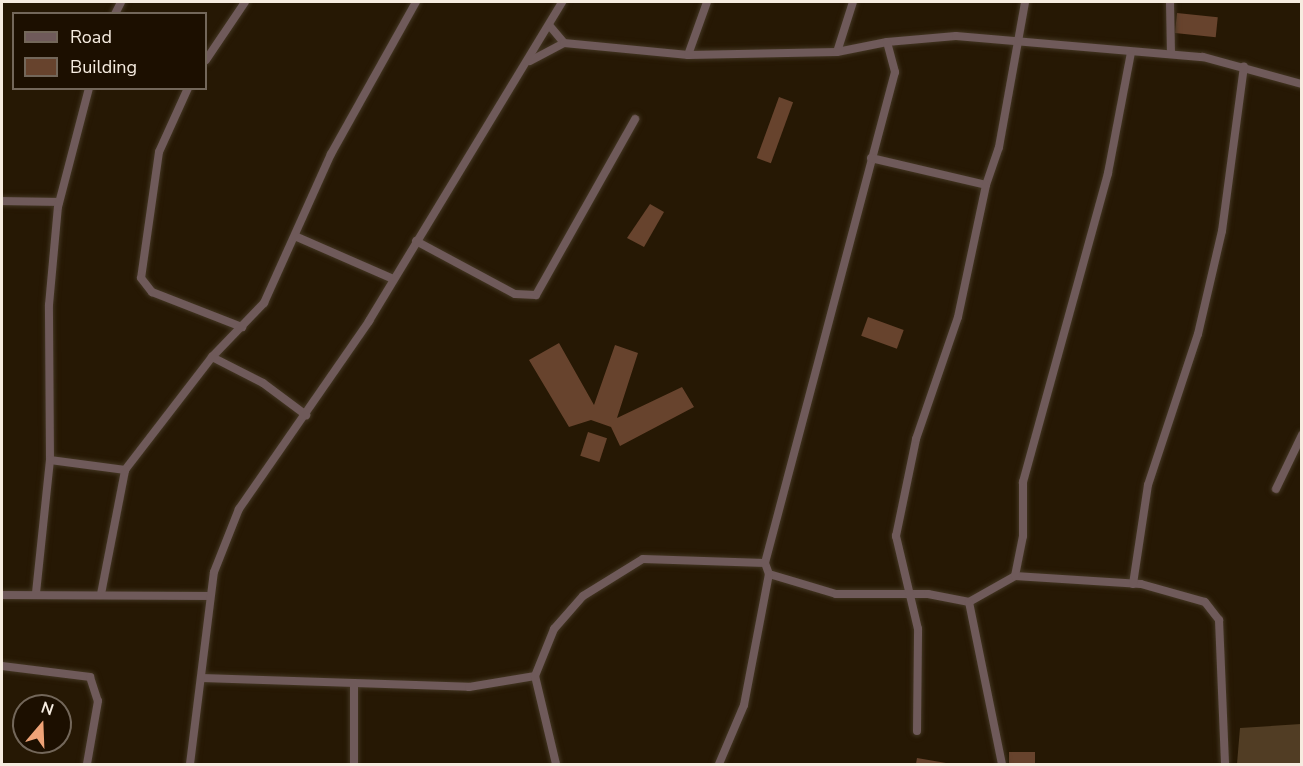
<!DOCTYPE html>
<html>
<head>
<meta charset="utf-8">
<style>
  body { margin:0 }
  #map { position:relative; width:1303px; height:766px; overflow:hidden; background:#261804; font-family:"Nunito Sans",sans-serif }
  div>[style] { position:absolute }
  .green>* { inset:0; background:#513d24 }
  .building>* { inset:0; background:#67432d; transform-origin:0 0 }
  .roads { filter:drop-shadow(0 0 2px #433623) drop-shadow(0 0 2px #433623) }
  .street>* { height:8px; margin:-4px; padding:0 4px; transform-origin:4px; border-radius:4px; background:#6f5a5a }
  span { translate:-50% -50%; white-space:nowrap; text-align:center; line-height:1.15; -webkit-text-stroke:5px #1c0f00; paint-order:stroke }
  .frame { position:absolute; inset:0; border:3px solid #f6ece0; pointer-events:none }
  .legend { position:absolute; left:12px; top:12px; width:195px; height:78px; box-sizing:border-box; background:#1c0f00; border:2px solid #73675a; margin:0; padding:8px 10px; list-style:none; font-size:18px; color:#f6ece0 }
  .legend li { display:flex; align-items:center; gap:12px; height:30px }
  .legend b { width:30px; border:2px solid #73675a }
  .north { position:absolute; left:12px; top:694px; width:60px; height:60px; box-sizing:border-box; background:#1c0f00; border:2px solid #73675a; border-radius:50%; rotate:19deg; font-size:16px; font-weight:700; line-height:24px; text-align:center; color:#f6ece0 }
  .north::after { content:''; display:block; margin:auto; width:21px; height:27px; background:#efa377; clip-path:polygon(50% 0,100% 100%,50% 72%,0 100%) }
</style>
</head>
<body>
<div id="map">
  <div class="green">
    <i style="clip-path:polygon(1301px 724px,1301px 764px,1237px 764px,1240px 728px)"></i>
  </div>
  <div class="building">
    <i style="left:1177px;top:13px;width:41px;height:20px;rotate:6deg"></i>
    <i style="left:779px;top:97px;width:15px;height:65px;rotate:20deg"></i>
    <i style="clip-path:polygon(650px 204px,664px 212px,644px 247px,627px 238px)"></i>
    <i style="left:868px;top:317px;width:38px;height:20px;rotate:20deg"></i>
    <i style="clip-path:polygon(559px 343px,594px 405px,615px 345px,638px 353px,617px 418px,682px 387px,694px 407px,620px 446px,611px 427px,591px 420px,569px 427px,529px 360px)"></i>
    <i style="left:588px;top:432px;width:20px;height:25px;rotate:18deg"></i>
    <i style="left:1009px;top:752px;width:26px;height:12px"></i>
    <i style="clip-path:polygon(917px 758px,946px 763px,946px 764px,916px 764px)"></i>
  </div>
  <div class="roads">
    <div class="street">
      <i style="left:1170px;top:2px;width:51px;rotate:88.9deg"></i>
      <i style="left:115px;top:14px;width:13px;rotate:-63deg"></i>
      <i style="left:549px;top:25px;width:23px;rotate:50deg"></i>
      <i style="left:887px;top:42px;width:69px;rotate:-5deg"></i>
      <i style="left:956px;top:36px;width:248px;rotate:4.9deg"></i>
      <i style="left:1203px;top:57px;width:103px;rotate:15.3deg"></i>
      <i style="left:837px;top:52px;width:52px;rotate:-72.3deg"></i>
      <i style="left:688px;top:55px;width:56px;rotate:-70.3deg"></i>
      <i style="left:206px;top:60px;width:70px;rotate:-56.1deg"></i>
      <i style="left:530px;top:61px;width:38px;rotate:-28deg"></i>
      <i style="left:564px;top:43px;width:125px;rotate:5.5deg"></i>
      <i style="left:688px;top:55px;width:149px;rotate:-1.2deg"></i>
      <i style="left:837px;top:52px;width:51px;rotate:-11.3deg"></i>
      <i style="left:887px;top:42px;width:31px;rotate:75deg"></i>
      <i style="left:895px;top:72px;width:508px;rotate:104.83deg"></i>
      <i style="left:765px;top:563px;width:12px;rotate:70deg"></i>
      <i style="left:769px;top:574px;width:70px;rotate:16.6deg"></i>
      <i style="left:836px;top:594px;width:92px"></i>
      <i style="left:928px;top:594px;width:42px;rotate:11deg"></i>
      <i style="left:969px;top:602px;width:53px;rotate:-29.5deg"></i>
      <i style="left:1015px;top:576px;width:126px;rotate:3.6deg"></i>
      <i style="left:1141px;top:584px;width:66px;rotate:15.7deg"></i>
      <i style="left:1205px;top:602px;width:23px;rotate:52deg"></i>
      <i style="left:1219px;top:620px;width:144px;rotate:87.6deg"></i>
      <i style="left:188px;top:88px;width:70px;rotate:114.4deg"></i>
      <i style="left:159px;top:152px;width:127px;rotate:98.1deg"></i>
      <i style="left:141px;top:278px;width:18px;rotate:52deg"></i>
      <i style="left:152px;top:292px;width:97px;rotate:21.3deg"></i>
      <i style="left:871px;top:158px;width:118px;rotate:13.2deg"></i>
      <i style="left:986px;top:185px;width:40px;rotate:-71.1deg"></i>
      <i style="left:999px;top:147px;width:147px;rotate:-79.8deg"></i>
      <i style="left:2px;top:201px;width:57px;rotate:1deg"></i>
      <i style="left:297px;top:237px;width:105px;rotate:23.6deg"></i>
      <i style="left:416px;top:241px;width:112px;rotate:28.2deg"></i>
      <i style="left:515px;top:294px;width:21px;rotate:3deg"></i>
      <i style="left:536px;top:295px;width:202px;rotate:-60.6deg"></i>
      <i style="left:212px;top:357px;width:57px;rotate:27deg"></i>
      <i style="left:263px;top:383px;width:54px;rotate:36.7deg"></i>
      <i style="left:50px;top:460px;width:155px;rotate:-90.4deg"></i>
      <i style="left:49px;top:305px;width:98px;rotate:-84.8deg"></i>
      <i style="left:58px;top:207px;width:123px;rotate:-75.4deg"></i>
      <i style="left:1276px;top:489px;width:60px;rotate:-64.3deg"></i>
      <i style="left:1015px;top:576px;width:41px;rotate:-78.7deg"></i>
      <i style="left:1023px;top:536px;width:54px;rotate:-90deg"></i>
      <i style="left:1023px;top:482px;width:320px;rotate:-74.6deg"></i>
      <i style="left:1108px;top:173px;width:123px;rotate:-79.2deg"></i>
      <i style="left:1133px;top:584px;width:100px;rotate:-81.4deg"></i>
      <i style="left:1148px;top:485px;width:159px;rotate:-71.7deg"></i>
      <i style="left:1198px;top:334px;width:106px;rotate:-76.9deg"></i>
      <i style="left:1222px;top:231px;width:166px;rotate:-82.4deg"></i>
      <i style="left:36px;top:593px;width:134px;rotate:-84deg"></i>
      <i style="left:50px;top:460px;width:76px;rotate:7.6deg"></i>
      <i style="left:125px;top:470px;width:143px;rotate:-52.4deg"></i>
      <i style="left:212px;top:357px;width:75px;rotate:-46.1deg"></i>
      <i style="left:264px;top:303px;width:163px;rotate:-65.8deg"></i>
      <i style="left:331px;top:154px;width:174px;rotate:-60.8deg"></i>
      <i style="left:101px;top:594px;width:126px;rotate:-79deg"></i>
      <i style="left:2px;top:595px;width:208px;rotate:0.3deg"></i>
      <i style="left:969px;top:602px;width:165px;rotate:78.5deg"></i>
      <i style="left:2px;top:666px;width:89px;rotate:7.1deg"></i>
      <i style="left:90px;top:677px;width:25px;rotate:72deg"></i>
      <i style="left:98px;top:701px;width:64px;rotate:99.9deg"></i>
      <i style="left:202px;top:678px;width:267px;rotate:1.9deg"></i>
      <i style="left:469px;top:687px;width:67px;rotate:-9.5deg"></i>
      <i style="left:354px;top:687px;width:77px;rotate:90deg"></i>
      <i style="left:917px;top:731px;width:102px;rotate:-89.4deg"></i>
      <i style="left:918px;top:629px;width:96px;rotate:-103.3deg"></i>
      <i style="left:896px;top:536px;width:99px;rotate:-78.3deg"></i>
      <i style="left:916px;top:439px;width:129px;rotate:-71deg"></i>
      <i style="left:958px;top:317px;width:135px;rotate:-78deg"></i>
      <i style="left:190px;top:764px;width:193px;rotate:-82.9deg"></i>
      <i style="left:214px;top:572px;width:68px;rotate:-68.4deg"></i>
      <i style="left:239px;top:509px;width:229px;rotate:-55.3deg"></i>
      <i style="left:369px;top:321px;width:373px;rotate:-58.8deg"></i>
      <i style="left:556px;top:764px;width:90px;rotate:-103.4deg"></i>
      <i style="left:535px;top:676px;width:51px;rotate:-68deg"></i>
      <i style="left:554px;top:629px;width:44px;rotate:-48.7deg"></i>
      <i style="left:583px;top:596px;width:70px;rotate:-31.7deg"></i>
      <i style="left:643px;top:559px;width:122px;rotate:1.9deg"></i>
      <i style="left:719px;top:764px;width:64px;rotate:-67deg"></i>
      <i style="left:744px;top:705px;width:133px;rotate:-79.2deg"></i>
    </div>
  </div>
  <div class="frame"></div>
  <ul class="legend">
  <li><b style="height:8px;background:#6f5a5a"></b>Road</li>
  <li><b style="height:16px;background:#67432d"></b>Building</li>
  </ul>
  <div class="north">N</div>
</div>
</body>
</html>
